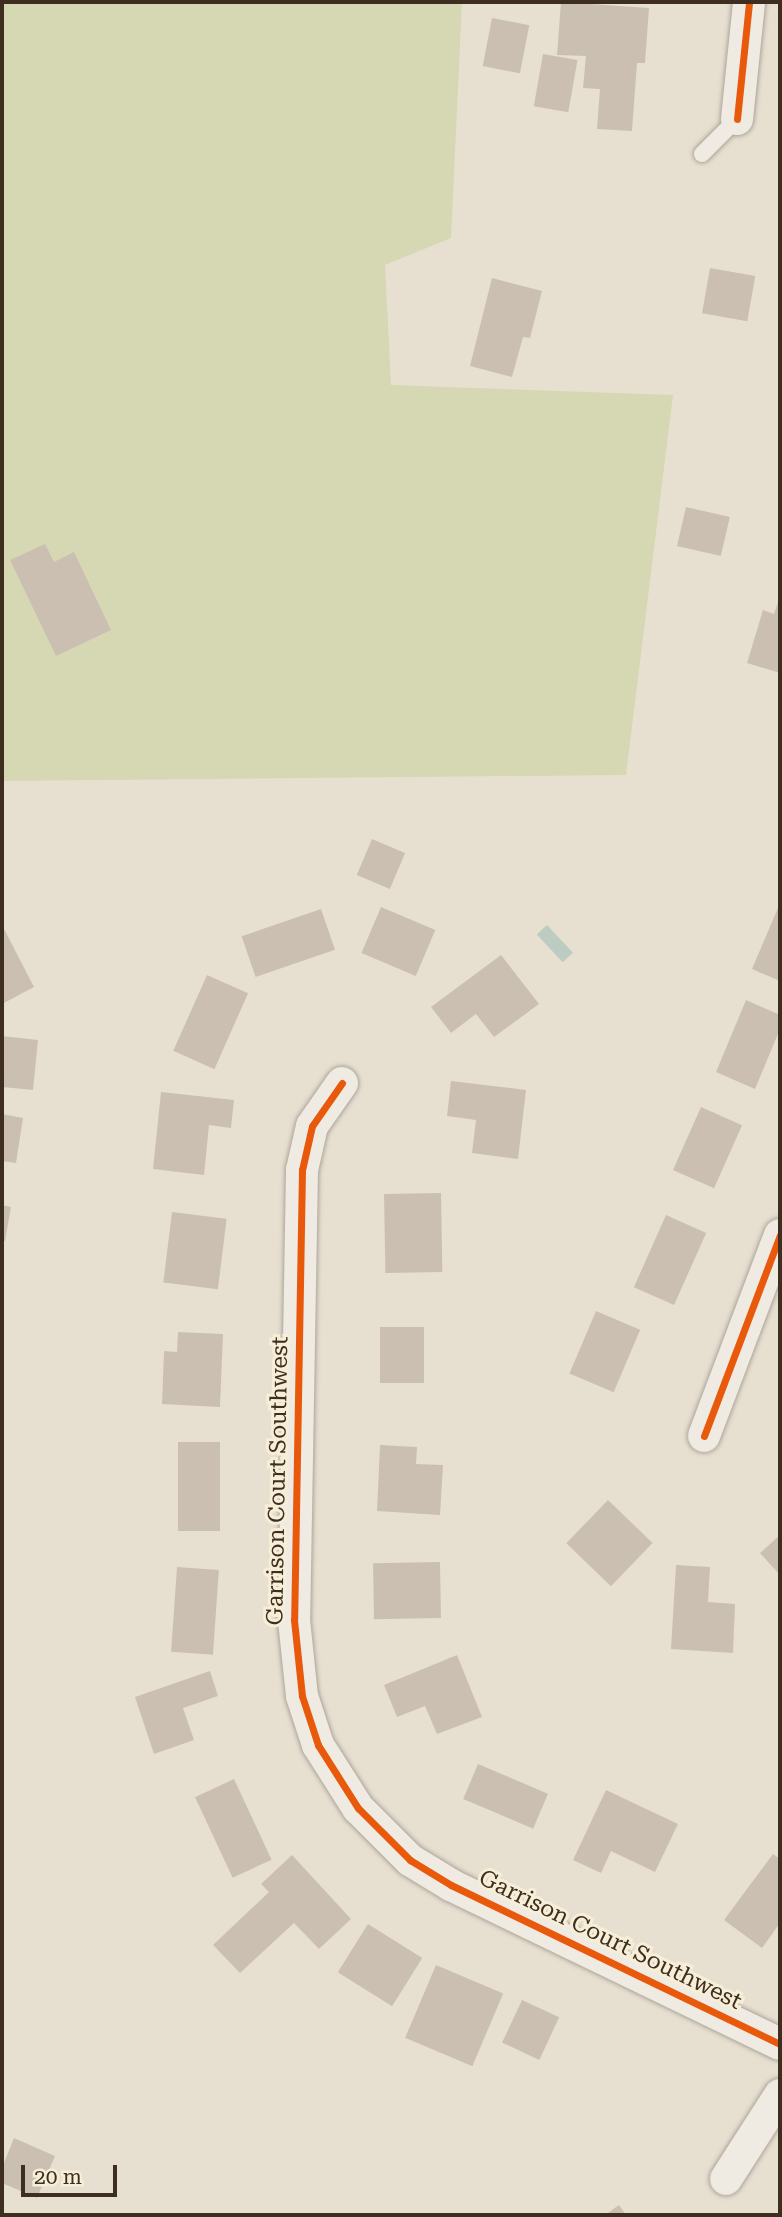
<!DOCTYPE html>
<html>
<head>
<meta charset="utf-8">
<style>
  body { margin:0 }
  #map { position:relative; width:782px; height:2217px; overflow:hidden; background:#e7e0d1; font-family:"Roboto Serif",serif }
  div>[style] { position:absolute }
  .green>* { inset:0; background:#d6d7b3 }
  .water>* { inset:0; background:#bcccc2; transform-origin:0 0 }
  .building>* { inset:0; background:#cbbfb2; transform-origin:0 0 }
  .roads { filter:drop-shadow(0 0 2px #ada599) drop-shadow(0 0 2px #ada599) }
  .service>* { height:16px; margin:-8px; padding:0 8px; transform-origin:8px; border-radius:8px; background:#efebe3 }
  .minor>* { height:32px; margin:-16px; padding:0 16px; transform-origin:16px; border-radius:16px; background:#efebe3 }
  .cycleway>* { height:7px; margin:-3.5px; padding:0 3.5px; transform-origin:3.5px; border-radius:3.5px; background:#e8590c }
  span { translate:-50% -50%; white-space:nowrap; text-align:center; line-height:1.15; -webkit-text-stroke:6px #f7eed8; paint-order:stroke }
  .street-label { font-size:23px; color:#3d2e20 }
  .frame { position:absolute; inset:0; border:4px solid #3d2e20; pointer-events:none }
  .scale { position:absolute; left:21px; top:2165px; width:96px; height:32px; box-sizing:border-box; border:4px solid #3d2e20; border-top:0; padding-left:9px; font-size:21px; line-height:24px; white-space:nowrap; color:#3d2e20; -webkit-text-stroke:5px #f7eed8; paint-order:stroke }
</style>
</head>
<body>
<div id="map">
  <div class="green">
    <i style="clip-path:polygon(2px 2px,462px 2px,451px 238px,385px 265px,391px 385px,673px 395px,626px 775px,2px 781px)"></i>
  </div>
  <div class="water">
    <i style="left:547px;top:925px;width:38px;height:14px;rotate:47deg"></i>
  </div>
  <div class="building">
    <i style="clip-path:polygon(561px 2px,649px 8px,645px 63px,637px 63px,632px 131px,597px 129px,600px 89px,583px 88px,586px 56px,557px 55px)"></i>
    <i style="left:492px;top:18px;width:38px;height:49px;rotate:11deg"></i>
    <i style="left:543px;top:54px;width:35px;height:53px;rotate:10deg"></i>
    <i style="left:710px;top:268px;width:46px;height:46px;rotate:10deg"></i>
    <i style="clip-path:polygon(492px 278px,542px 291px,530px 338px,523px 337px,512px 377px,470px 366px)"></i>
    <i style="left:686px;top:507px;width:45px;height:40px;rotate:13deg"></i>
    <i style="clip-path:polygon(45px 544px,54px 562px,74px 552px,111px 630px,56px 656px,10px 560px)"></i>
    <i style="clip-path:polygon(780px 596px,780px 673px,747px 663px,763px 610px,774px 614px)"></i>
    <i style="left:372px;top:839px;width:36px;height:39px;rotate:23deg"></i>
    <i style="clip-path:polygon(780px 903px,780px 981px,752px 969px)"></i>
    <i style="left:381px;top:907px;width:59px;height:50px;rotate:23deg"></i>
    <i style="left:321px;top:909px;width:43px;height:84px;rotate:71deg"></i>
    <i style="clip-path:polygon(2px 925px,34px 987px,2px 1004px)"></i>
    <i style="clip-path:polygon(501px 955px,539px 1004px,494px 1037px,476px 1014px,451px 1033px,431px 1007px)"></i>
    <i style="left:207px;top:975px;width:45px;height:83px;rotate:24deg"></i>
    <i style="clip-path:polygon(746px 1000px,780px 1015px,780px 1029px,755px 1089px,716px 1072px)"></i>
    <i style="clip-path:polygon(2px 1036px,38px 1040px,33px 1090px,2px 1087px)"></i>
    <i style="clip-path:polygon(451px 1081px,526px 1090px,518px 1159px,472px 1153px,476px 1120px,447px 1116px)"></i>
    <i style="clip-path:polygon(161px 1092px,234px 1100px,231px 1128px,209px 1125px,204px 1175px,153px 1169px)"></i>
    <i style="left:701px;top:1107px;width:45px;height:69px;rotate:24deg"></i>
    <i style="clip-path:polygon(2px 1114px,23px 1118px,16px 1163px,2px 1161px)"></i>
    <i style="left:441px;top:1193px;width:79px;height:57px;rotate:89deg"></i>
    <i style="clip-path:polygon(2px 1205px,11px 1207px,5px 1241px,2px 1241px)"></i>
    <i style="left:172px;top:1212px;width:55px;height:71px;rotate:7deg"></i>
    <i style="left:666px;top:1215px;width:44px;height:79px;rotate:24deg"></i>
    <i style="left:596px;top:1311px;width:48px;height:68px;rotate:23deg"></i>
    <i style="left:424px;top:1327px;width:56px;height:44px;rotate:90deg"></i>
    <i style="clip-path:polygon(178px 1332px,223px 1334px,220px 1407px,162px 1404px,164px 1351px,177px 1352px)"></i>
    <i style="left:178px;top:1442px;width:42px;height:89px"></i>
    <i style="clip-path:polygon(380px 1445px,417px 1447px,416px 1464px,443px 1465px,440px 1515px,377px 1511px)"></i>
    <i style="left:608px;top:1500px;width:62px;height:60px;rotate:44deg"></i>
    <i style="clip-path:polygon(780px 1535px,780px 1575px,760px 1553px)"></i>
    <i style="left:440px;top:1562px;width:56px;height:67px;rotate:89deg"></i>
    <i style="clip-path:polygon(676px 1565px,710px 1567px,708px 1602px,735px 1604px,733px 1653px,671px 1649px)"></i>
    <i style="left:177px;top:1567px;width:42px;height:85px;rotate:4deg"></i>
    <i style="clip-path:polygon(457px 1655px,482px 1717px,437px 1734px,425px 1706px,397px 1717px,384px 1685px)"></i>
    <i style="clip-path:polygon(210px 1671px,218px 1696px,183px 1708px,194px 1740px,154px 1754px,135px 1697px)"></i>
    <i style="left:478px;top:1764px;width:76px;height:38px;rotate:23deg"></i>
    <i style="left:234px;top:1779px;width:89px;height:43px;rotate:65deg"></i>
    <i style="clip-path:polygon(606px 1790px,678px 1824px,655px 1872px,611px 1851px,601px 1873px,573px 1860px)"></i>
    <i style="clip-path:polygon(773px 1854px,780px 1859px,780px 1923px,762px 1948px,724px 1920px)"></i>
    <i style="clip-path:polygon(292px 1855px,351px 1919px,319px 1949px,294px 1923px,240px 1973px,213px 1945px,269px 1892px,261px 1884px)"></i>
    <i style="left:368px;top:1924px;width:64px;height:57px;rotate:32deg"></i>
    <i style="left:436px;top:1965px;width:73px;height:79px;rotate:23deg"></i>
    <i style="left:522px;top:2000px;width:41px;height:47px;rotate:25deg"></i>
    <i style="clip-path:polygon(14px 2138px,55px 2156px,37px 2198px,2px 2183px,2px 2168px)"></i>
    <i style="clip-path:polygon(619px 2205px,626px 2215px,605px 2215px)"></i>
  </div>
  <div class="roads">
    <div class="service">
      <i style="left:702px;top:154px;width:49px;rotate:-45deg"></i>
    </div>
    <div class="minor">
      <i style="left:737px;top:119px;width:118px;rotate:-84.1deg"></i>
      <i style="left:342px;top:1083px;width:52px;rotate:124.9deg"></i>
      <i style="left:312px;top:1126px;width:45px;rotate:102.8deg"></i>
      <i style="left:302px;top:1170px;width:450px;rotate:91deg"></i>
      <i style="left:294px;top:1620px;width:76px;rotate:84deg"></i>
      <i style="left:302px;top:1696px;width:52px;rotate:71.9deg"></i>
      <i style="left:318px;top:1745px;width:75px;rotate:57.6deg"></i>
      <i style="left:358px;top:1808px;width:74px;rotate:45deg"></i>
      <i style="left:410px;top:1860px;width:48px;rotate:31.4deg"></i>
      <i style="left:451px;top:1885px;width:365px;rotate:25.8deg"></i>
      <i style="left:704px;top:1436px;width:215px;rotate:-69.3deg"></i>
      <i style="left:726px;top:2179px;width:100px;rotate:-57.3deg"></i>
    </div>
  </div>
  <div class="cycleway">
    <i style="left:737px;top:119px;width:118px;rotate:-84.1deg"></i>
    <i style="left:342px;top:1083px;width:52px;rotate:124.9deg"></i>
    <i style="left:312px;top:1126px;width:45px;rotate:102.8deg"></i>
    <i style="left:302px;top:1170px;width:450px;rotate:91deg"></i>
    <i style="left:294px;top:1620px;width:76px;rotate:84deg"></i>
    <i style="left:302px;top:1696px;width:52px;rotate:71.9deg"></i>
    <i style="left:318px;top:1745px;width:75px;rotate:57.6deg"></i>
    <i style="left:358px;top:1808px;width:74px;rotate:45deg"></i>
    <i style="left:410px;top:1860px;width:48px;rotate:31.4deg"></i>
    <i style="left:451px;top:1885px;width:365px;rotate:25.8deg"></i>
    <i style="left:704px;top:1436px;width:215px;rotate:-69.3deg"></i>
  </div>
  <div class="street-label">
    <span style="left:278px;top:1481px;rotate:-89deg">Garrison Court Southwest</span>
    <span style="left:610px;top:1940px;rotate:26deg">Garrison Court Southwest</span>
  </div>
  <div class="frame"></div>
  <div class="scale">20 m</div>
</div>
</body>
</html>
